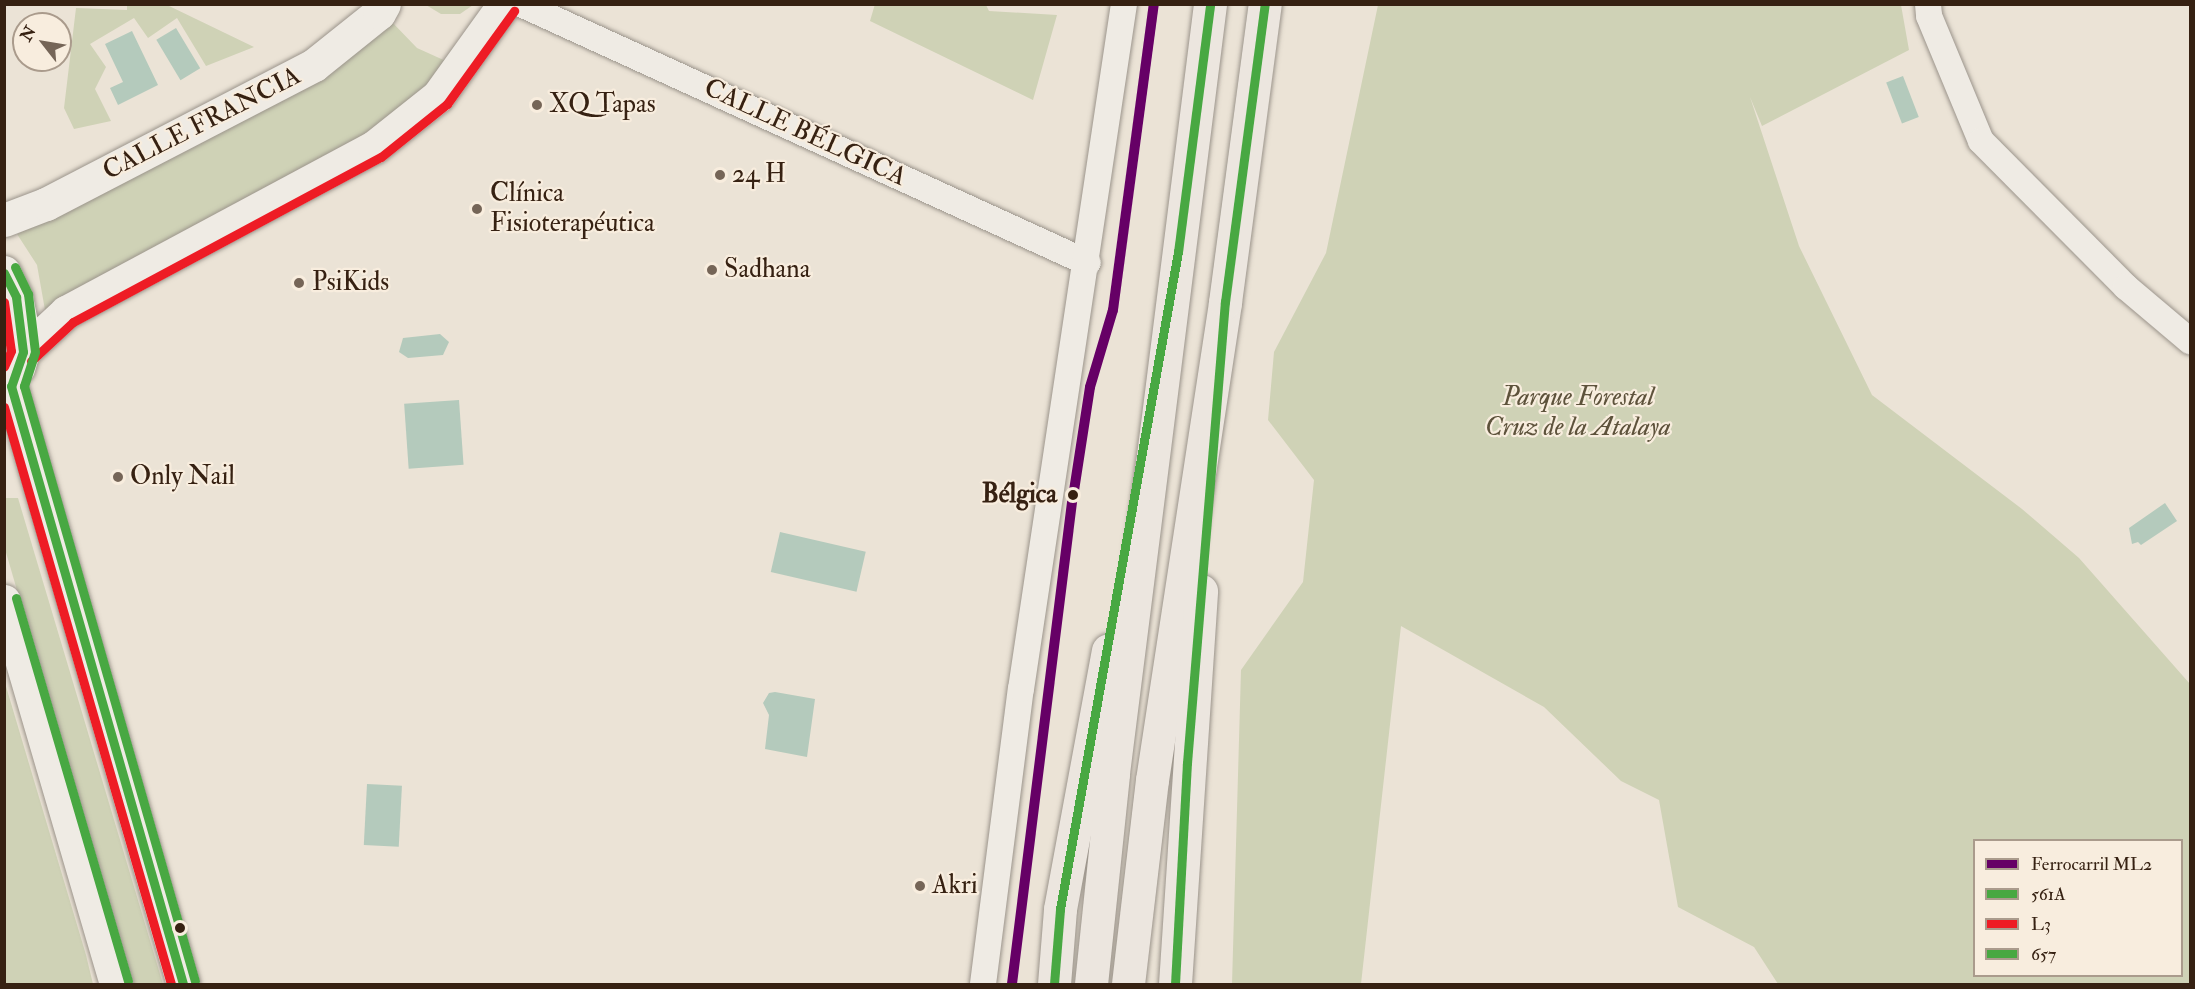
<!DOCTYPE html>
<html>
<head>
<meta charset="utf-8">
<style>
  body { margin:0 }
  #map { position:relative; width:2195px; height:989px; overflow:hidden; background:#ebe3d6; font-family:"IM FELL Double Pica",serif }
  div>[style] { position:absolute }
  .green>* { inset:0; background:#cfd2b6 }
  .water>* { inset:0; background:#b4cabc; transform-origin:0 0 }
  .roads { filter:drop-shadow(0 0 2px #9b948b) drop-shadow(0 0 2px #9b948b) }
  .street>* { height:26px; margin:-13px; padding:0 13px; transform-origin:13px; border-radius:13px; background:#efebe4 }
  .secondary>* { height:33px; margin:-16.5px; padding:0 16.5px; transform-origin:16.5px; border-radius:16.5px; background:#efebe4 }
  .highway>* { height:33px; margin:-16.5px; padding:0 16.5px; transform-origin:16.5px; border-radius:16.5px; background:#ece6df }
  .bus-1>* { height:9px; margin:-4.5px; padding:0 4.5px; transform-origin:4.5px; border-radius:4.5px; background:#48a842 }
  .bus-2>* { height:9px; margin:-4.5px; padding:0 4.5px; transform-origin:4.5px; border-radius:4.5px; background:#ee1c25 }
  .bus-3>* { height:9px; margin:-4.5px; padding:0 4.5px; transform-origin:4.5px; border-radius:4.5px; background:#48a842 }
  .rail-1>* { height:10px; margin:-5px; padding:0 5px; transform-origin:5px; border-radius:5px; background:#606 }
  .dots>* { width:16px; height:16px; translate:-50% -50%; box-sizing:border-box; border:3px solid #f8edde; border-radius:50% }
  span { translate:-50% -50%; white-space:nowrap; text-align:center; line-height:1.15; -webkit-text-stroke:4.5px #f8edde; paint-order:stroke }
  .poi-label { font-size:26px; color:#362112 }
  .left { translate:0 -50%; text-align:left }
  .street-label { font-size:26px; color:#362112 }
  .park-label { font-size:26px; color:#5d523b; font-style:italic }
  .stop-label { font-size:26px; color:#362112; font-weight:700 }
  .right { translate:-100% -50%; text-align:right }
  .frame { position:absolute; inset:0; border:6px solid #362112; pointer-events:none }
  .legend { position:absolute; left:1973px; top:839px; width:210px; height:138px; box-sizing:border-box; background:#f8edde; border:2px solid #aa9b8c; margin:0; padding:8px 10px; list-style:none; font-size:18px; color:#362112 }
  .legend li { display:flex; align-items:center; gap:12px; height:30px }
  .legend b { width:30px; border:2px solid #aa9b8c }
  .north { position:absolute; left:12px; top:12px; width:60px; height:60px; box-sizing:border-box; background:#f8edde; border:2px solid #aa9b8c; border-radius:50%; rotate:301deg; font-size:16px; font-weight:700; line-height:24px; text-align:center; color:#362112 }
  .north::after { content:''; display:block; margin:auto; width:21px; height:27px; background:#756557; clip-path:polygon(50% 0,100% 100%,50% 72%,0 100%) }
</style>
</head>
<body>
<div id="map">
  <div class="green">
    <i style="clip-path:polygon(875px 4px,986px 5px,989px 11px,1057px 15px,1033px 100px,870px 21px)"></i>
    <i style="clip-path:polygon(127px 5px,167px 5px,254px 47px,206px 66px,177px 18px,148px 38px,134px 18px,90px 44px,106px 67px,95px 89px,111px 121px,74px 129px,64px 108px,76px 8px,127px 10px)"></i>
    <i style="clip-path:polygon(426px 5px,473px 5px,460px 14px,441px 14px)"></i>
    <i style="clip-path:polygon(evenodd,1378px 5px,1901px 5px,1909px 50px,1762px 126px,1750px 97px,1799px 246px,1872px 395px,2022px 509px,2079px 558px,2190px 684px,2190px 984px,1778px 984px,1754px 947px,1678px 907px,1659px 800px,1621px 781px,1544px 707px,1401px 626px,1361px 984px,1232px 984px,1241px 670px,1303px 582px,1314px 480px,1268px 420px,1274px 352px,1326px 253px,1378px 5px,2182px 840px,2182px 976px,1974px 976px,1974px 840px,2182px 840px)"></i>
    <i style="clip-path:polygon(390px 20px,417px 48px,448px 62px,421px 94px,350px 144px,45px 310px,37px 265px,17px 234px,188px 150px,306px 87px)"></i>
    <i style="clip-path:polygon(5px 498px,18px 498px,163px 984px,132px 984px,5px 549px)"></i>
    <i style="clip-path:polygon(5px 683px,86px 955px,93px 984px,5px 984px)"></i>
  </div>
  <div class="water">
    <i style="left:176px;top:28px;width:47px;height:23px;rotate:59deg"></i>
    <i style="clip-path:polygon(132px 31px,158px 85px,118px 105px,110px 88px,123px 82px,105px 44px)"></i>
    <i style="left:1903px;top:76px;width:44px;height:18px;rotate:69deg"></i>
    <i style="clip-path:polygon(440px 334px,449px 342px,443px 355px,408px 358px,399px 352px,403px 338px)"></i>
    <i style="left:459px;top:400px;width:65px;height:55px;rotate:86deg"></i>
    <i style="clip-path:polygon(2165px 503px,2177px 521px,2141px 545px,2138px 542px,2132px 544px,2129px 528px)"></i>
    <i style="left:780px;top:532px;width:88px;height:41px;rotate:13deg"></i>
    <i style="clip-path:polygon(775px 692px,815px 699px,807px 757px,765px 749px,769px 715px,763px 703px,769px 693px)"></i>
    <i style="left:367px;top:784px;width:35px;height:61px;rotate:3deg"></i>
  </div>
  <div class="roads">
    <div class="street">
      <i style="left:521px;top:4px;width:623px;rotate:24.55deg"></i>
      <i style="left:1928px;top:4px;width:12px;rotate:85deg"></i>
      <i style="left:1929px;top:16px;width:135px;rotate:67.4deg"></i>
      <i style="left:1981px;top:141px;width:206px;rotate:45.2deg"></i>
      <i style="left:2126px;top:287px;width:84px;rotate:40.2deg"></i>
      <i style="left:983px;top:984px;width:297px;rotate:-82.7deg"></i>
      <i style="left:1021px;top:689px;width:693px;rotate:-81.45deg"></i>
    </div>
    <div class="secondary">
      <i style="left:4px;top:220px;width:45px;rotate:-20.9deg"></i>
      <i style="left:46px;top:204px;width:302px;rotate:-27.4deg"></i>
      <i style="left:314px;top:65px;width:83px;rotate:-38.7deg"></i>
      <i style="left:379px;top:13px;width:10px;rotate:-61deg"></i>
      <i style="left:4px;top:272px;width:28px;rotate:64deg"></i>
      <i style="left:16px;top:297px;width:26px;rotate:79deg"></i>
      <i style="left:21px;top:323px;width:29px;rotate:86deg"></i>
      <i style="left:23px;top:352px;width:17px;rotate:107deg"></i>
      <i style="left:23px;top:352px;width:59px;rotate:-42.9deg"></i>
      <i style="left:66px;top:312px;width:349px;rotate:-28.2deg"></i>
      <i style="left:374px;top:147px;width:82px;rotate:-38.6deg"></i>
      <i style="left:438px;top:96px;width:113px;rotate:-54.3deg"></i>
      <i style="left:11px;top:386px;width:622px;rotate:73.95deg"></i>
      <i style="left:4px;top:601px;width:399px;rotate:73.7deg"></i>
    </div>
    <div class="highway">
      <i style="left:1054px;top:984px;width:75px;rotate:-85.4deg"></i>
      <i style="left:1060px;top:909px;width:263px;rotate:-79.5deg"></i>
      <i style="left:1091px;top:984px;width:212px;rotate:-84deg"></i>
      <i style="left:1113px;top:773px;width:775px;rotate:-82.81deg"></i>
      <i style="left:1128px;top:984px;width:205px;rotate:-83.3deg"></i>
      <i style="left:1152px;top:780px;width:484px;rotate:-81.3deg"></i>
      <i style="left:1225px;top:302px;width:301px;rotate:-82.4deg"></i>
      <i style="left:1175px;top:984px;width:394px;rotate:-86.2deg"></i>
    </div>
  </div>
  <div class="bus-1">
    <i style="left:4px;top:273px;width:27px;rotate:63deg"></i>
    <i style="left:16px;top:297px;width:55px;rotate:82.7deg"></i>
    <i style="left:23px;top:352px;width:36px;rotate:109deg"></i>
    <i style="left:11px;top:386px;width:622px;rotate:73.95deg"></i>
    <i style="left:1054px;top:984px;width:75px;rotate:-85.4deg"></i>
    <i style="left:1060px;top:909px;width:668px;rotate:-79.82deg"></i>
    <i style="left:1178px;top:252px;width:250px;rotate:-82.6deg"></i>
    <i style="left:1175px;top:984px;width:221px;rotate:-86.9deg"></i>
    <i style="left:1187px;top:763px;width:463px;rotate:-85.3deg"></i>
    <i style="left:1225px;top:302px;width:301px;rotate:-82.4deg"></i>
  </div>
  <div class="bus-2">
    <i style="left:4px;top:302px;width:49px;rotate:81.9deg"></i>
    <i style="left:11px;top:351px;width:17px;rotate:114deg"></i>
    <i style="left:31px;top:361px;width:57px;rotate:-42.9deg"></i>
    <i style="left:73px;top:322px;width:349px;rotate:-28.2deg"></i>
    <i style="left:381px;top:157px;width:85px;rotate:-38.8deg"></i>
    <i style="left:447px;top:104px;width:115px;rotate:-54.2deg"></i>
    <i style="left:4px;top:407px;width:601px;rotate:73.86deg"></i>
  </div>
  <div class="bus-3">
    <i style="left:15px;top:267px;width:30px;rotate:64deg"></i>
    <i style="left:28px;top:294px;width:58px;rotate:83.1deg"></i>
    <i style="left:35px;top:352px;width:36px;rotate:108deg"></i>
    <i style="left:24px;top:386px;width:619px;rotate:73.97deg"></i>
    <i style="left:16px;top:598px;width:399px;rotate:73.7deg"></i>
  </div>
  <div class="rail-1">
    <i style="left:1012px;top:984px;width:491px;rotate:-82.9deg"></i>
    <i style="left:1073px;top:497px;width:111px;rotate:-81.2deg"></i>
    <i style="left:1090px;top:387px;width:80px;rotate:-73.4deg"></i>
    <i style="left:1113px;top:310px;width:309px;rotate:-82.4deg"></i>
  </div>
  <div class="dots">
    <i style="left:537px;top:105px;background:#756557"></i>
    <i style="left:720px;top:175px;background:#756557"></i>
    <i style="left:477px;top:209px;background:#756557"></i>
    <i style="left:712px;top:270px;background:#756557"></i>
    <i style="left:299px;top:283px;background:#756557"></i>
    <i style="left:118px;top:477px;background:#756557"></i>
    <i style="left:1073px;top:495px;background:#362112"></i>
    <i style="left:920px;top:886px;background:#756557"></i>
    <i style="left:180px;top:928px;background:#362112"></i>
  </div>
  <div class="poi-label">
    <span class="left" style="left:549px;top:105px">XQ Tapas</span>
    <span class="left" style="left:732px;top:175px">24 H</span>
    <span class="left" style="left:490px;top:209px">Clínica<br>Fisioterapéutica</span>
    <span class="left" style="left:724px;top:270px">Sadhana</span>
    <span class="left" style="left:312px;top:283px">PsiKids</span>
    <span class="left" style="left:130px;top:477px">Only Nail</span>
    <span class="left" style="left:932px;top:886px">Akri</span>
  </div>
  <div class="street-label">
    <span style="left:202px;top:124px;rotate:-27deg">CALLE FRANCIA</span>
    <span style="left:805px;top:133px;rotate:25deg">CALLE BÉLGICA</span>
  </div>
  <div class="park-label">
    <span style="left:1578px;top:413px">Parque Forestal<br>Cruz de la Atalaya</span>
  </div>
  <div class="stop-label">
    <span class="right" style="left:1057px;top:495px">Bélgica</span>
  </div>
  <div class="frame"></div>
  <ul class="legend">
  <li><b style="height:8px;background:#606"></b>Ferrocarril ML2</li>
  <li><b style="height:8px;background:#48a842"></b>561A</li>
  <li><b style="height:8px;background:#ee1c25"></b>L3</li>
  <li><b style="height:8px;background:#48a842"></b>657</li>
  </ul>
  <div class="north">N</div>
</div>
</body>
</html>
